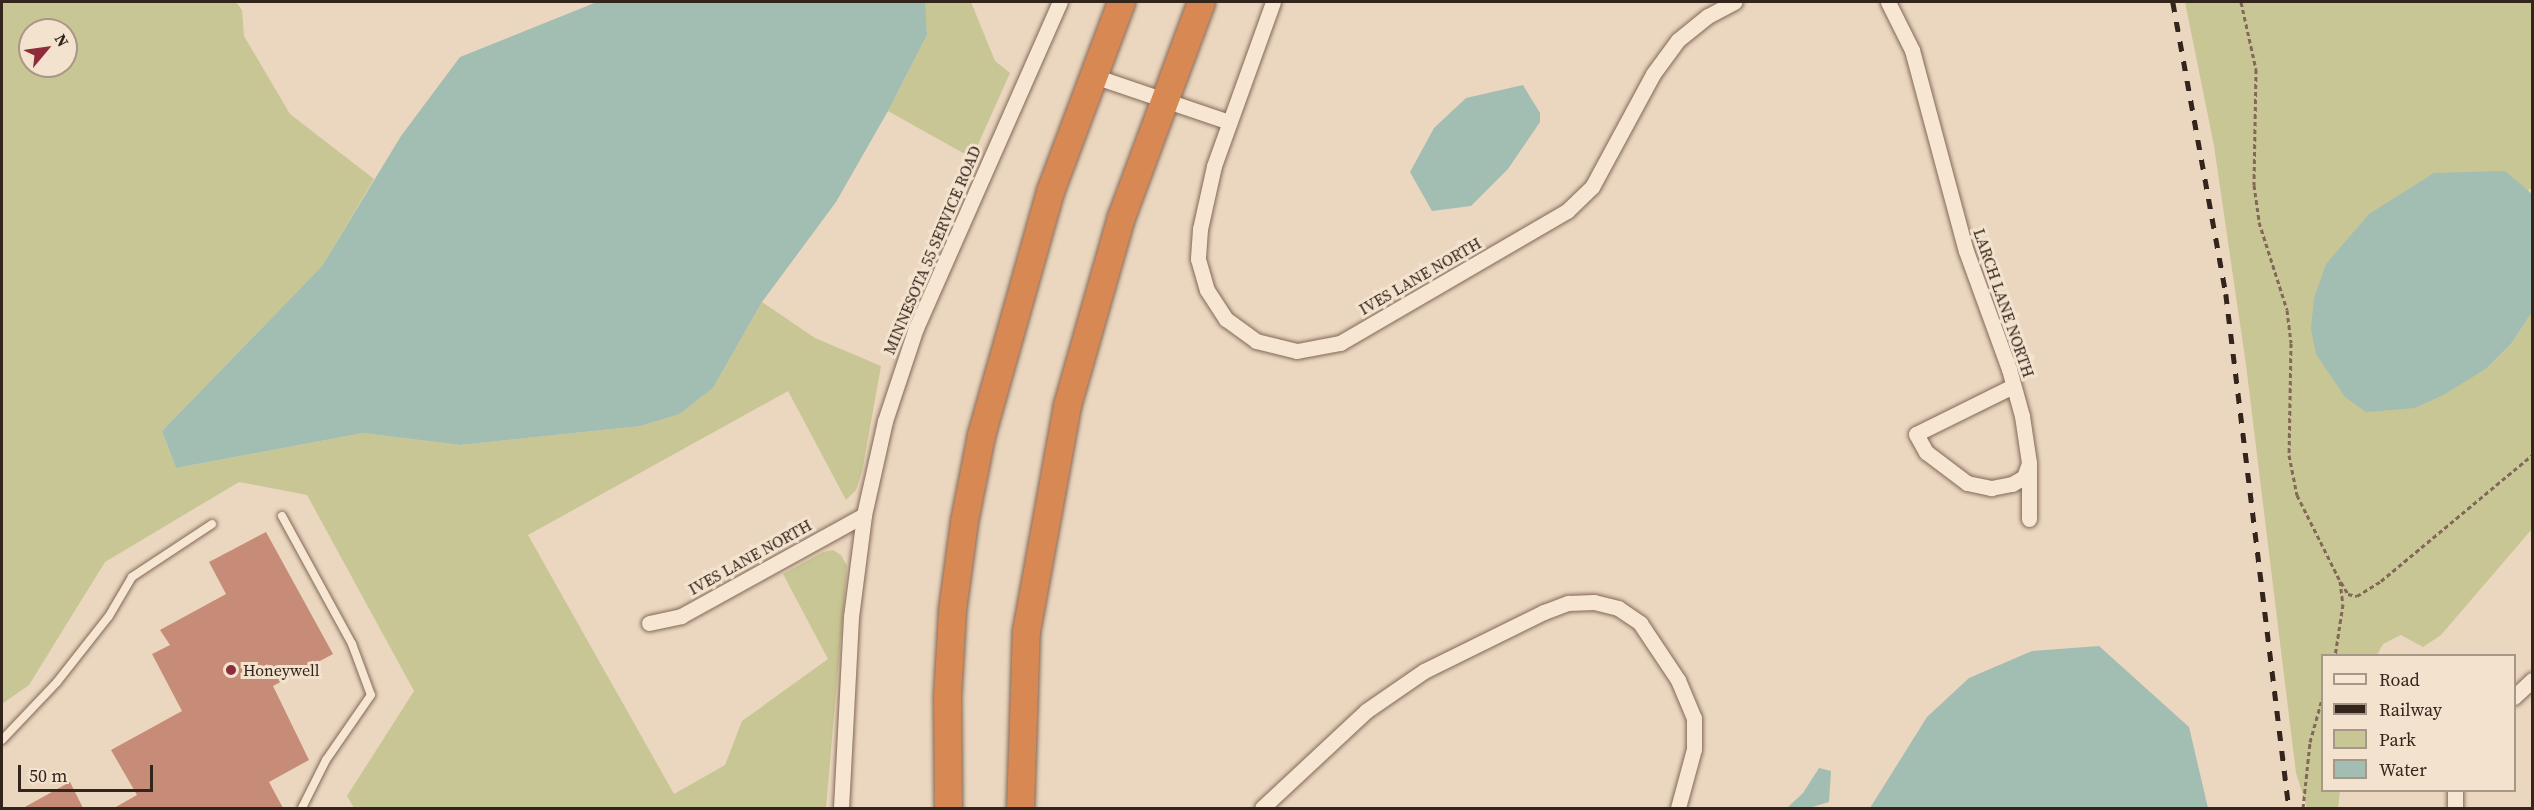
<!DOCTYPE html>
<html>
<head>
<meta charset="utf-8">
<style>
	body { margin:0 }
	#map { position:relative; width:2534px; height:810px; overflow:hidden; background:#ebd7bf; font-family:"Source Serif 4",serif }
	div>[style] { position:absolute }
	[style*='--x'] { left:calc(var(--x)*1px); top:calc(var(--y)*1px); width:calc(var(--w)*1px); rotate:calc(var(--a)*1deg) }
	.green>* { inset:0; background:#c8c694 }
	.water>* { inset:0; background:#a2bdb1 }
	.building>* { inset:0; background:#c78c77 }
	.path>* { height:3px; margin-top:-1.5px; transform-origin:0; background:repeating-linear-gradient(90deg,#836859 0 4.5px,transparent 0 7.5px) }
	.roads { filter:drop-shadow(0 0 2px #836859) drop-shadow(0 0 2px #836859) }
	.lane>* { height:8px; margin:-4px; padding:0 4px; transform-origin:4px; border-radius:4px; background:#f6e6d2 }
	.street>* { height:15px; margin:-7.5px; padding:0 7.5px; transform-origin:7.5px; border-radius:7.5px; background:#f6e6d2 }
	.highway>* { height:27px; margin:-13.5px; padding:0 13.5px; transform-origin:13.5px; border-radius:13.5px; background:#d78853 }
	.rail>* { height:4.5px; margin-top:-2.25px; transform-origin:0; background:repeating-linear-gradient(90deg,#33241c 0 10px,transparent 0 20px) }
	.dots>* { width:16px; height:16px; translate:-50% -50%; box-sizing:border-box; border:3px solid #f3e3ce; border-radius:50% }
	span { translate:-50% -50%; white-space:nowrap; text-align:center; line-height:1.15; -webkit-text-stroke:6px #f3e3ce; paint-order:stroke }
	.street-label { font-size:16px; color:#33241c }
	.poi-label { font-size:16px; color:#33241c }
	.left { translate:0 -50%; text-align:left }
	.frame { position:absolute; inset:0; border:3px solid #33241c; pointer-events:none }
	.legend { position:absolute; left:2321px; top:654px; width:195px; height:138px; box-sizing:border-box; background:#f3e3ce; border:2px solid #a69787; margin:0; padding:8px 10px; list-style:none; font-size:18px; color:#33241c }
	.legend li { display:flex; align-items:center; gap:12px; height:30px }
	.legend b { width:30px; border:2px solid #a69787 }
	.north { position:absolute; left:18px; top:18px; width:60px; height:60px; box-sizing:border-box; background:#f3e3ce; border:2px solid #a69787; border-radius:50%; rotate:61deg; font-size:16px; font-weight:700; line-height:24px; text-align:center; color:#33241c }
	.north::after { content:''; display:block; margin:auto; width:21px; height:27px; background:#8e2c3c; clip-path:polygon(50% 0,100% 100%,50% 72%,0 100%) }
	.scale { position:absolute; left:18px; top:765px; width:135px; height:27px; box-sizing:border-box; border:3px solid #33241c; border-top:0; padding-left:8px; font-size:18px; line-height:21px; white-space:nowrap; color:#33241c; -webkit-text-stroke:4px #f3e3ce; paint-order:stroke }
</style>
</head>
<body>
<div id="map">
	<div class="green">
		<i style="clip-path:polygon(evenodd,2px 2px,236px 2px,242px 10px,244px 36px,290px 114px,374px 179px,322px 266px,162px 431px,176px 468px,363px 433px,460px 445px,641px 426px,680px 414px,713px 388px,762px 302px,815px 338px,881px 366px,862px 472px,856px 490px,846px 500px,788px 391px,528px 535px,674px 794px,725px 765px,742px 721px,828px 659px,783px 574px,823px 552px,833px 550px,841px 555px,847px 566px,826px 808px,354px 808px,347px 796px,414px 691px,307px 495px,239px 482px,105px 562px,29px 685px,2px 704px,2px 2px,30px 30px,66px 30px,66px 66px,30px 66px,30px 30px)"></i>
		<i style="clip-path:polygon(924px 2px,971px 2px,995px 61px,1010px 73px,972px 158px,888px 111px,927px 35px)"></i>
		<i style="clip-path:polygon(2185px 2px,2532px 2px,2532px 194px,2530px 188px,2415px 408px,2487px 368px,2511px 344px,2532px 312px,2532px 529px,2441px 635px,2423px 647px,2401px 635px,2383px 644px,2377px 655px,2322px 656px,2322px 790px,2340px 791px,2338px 808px,2307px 808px,2296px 773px,2246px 365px,2214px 146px)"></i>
	</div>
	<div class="water">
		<i style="clip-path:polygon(597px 2px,925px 2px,927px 35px,888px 111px,836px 202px,762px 302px,713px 388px,680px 414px,641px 426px,460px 445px,363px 433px,176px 468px,162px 431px,322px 266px,401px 136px,460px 57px)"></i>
		<i style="clip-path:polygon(1523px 85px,1540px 113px,1540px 122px,1508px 169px,1471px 206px,1432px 211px,1410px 172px,1434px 128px,1466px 98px)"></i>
		<i style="clip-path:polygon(2505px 171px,2532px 194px,2532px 312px,2511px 344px,2487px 368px,2445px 394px,2415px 408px,2366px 412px,2345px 397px,2316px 354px,2311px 329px,2314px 298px,2326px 264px,2369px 214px,2434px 173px)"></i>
		<i style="clip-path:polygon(2099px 646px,2189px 727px,2208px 808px,1870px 808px,1927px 717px,1969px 678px,2032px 651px)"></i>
		<i style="clip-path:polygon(1819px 768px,1831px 771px,1829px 802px,1809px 808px,1787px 808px,1803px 793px)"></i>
	</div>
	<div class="building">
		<i style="clip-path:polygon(266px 532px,333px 654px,273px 686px,309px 760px,269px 782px,283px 808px,114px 808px,137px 795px,111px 750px,182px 711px,152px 654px,170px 645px,160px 630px,226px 594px,209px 562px)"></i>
		<i style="clip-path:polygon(70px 782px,83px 808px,23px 808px)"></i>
	</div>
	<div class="path">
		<i style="--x:2241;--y:2;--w:69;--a:77.4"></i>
		<i style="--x:2256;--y:69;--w:116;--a:91"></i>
		<i style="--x:2254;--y:185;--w:37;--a:82"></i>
		<i style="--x:2259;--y:222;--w:92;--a:72.3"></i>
		<i style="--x:2287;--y:310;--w:33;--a:83"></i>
		<i style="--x:2291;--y:343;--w:112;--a:91"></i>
		<i style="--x:2289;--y:455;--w:41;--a:78.7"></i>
		<i style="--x:2297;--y:495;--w:96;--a:63.4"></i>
		<i style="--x:2340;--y:581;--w:23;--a:83"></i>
		<i style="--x:2343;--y:604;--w:53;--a:98.7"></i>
		<i style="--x:2341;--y:582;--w:14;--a:60"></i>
		<i style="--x:2348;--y:594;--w:9;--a:13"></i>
		<i style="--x:2357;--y:596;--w:28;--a:-32"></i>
		<i style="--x:2381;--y:581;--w:197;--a:-39.8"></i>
		<i style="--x:2303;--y:808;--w:66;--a:-83.9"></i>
		<i style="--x:2310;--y:742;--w:45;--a:-74.4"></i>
	</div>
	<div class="roads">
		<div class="lane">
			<i style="--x:282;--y:516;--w:146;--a:61.3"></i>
			<i style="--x:352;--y:644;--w:54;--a:69.6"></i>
			<i style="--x:371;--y:695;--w:79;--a:124.7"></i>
			<i style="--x:326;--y:760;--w:54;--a:116.6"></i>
			<i style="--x:2;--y:740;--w:80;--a:-46.5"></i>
			<i style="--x:57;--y:682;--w:84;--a:-51.8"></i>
			<i style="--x:109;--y:616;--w:45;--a:-59.5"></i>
			<i style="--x:132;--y:577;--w:96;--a:-33.5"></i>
		</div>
		<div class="street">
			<i style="--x:1273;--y:2;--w:174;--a:109.8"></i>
			<i style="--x:1214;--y:166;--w:65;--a:102.5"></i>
			<i style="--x:1200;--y:229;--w:30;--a:94"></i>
			<i style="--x:1198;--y:259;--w:32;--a:74"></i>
			<i style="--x:1207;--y:290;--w:35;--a:57"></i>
			<i style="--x:1226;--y:319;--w:37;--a:36"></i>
			<i style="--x:1256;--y:341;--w:42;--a:13.7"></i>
			<i style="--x:1297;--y:351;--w:44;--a:-10.5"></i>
			<i style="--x:1340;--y:343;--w:263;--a:-30.2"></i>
			<i style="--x:1567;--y:211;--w:35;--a:-44"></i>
			<i style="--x:1592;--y:187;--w:128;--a:-61.6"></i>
			<i style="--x:1653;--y:74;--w:42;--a:-53.7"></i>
			<i style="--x:1678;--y:40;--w:38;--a:-39"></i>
			<i style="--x:1708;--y:16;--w:30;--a:-28"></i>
			<i style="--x:1888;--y:2;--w:54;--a:63.4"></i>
			<i style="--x:1912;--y:50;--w:208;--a:75"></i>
			<i style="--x:1966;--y:251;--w:126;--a:70"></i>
			<i style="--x:2009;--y:369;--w:49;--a:74.5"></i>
			<i style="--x:2022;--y:416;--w:48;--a:81.5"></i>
			<i style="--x:2029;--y:463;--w:56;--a:90"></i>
			<i style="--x:1094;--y:76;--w:143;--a:18.8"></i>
			<i style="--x:2013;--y:386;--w:108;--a:153.7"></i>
			<i style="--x:1916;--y:434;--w:21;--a:61"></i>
			<i style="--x:1926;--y:452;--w:51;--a:37.1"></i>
			<i style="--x:1967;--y:483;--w:25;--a:12"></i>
			<i style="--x:1991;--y:488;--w:21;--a:-11"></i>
			<i style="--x:2012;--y:484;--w:14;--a:-30"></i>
			<i style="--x:2024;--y:477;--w:12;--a:-70"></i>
			<i style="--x:649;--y:623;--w:33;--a:-12"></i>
			<i style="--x:681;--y:616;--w:209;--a:-28.9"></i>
			<i style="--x:2514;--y:697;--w:25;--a:-43"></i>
			<i style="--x:2455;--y:790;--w:18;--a:90"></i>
			<i style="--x:841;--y:808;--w:191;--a:-87"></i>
			<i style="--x:851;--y:617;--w:103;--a:-82.7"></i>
			<i style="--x:864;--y:515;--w:96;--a:-77.4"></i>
			<i style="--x:885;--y:421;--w:98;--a:-71.6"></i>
			<i style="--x:916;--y:328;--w:356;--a:-66.2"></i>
			<i style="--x:1262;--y:808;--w:142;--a:-43"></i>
			<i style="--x:1366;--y:711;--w:70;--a:-34.6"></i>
			<i style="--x:1424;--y:671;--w:134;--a:-26.2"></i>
			<i style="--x:1544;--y:612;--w:26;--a:-21"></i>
			<i style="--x:1568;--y:603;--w:26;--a:-2"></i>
			<i style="--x:1594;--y:602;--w:25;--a:14"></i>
			<i style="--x:1618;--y:608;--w:27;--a:34"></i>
			<i style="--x:1640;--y:623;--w:69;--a:56.3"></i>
			<i style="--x:1678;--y:680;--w:41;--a:67.2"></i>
			<i style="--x:1694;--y:718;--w:31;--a:90"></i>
			<i style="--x:1694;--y:749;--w:61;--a:105.2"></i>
		</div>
		<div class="highway">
			<i style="--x:948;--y:808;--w:111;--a:-90.5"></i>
			<i style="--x:947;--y:697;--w:87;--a:-86.7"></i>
			<i style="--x:952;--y:610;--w:90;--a:-82.3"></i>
			<i style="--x:964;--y:521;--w:88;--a:-78.8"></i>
			<i style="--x:981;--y:435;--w:254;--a:-74.2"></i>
			<i style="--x:1050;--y:191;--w:202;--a:-69.4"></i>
			<i style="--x:1020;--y:808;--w:177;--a:-88.1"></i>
			<i style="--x:1026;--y:631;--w:230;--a:-79.7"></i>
			<i style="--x:1067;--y:405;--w:196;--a:-74"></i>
			<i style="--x:1121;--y:217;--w:229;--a:-69.6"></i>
		</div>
	</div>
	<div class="rail">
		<i style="--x:2173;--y:2;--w:297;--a:79.7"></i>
		<i style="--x:2226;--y:294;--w:518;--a:83.01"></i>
	</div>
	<div class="dots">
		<i style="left:231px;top:670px;background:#8e2c3c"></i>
	</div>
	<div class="street-label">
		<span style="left:932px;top:250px;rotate:-67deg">MINNESOTA 55 SERVICE ROAD</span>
		<span style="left:1420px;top:276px;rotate:-30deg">IVES LANE NORTH</span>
		<span style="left:2004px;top:303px;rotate:71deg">LARCH LANE NORTH</span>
		<span style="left:750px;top:557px;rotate:-29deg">IVES LANE NORTH</span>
	</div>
	<div class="poi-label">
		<span class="left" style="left:243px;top:670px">Honeywell</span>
	</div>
	<div class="frame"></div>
	<ul class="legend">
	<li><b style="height:8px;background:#f6e6d2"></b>Road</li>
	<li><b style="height:8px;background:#33241c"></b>Railway</li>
	<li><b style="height:16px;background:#c8c694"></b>Park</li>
	<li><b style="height:16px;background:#a2bdb1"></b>Water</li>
	</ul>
	<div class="north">N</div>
	<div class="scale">50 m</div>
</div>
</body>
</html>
